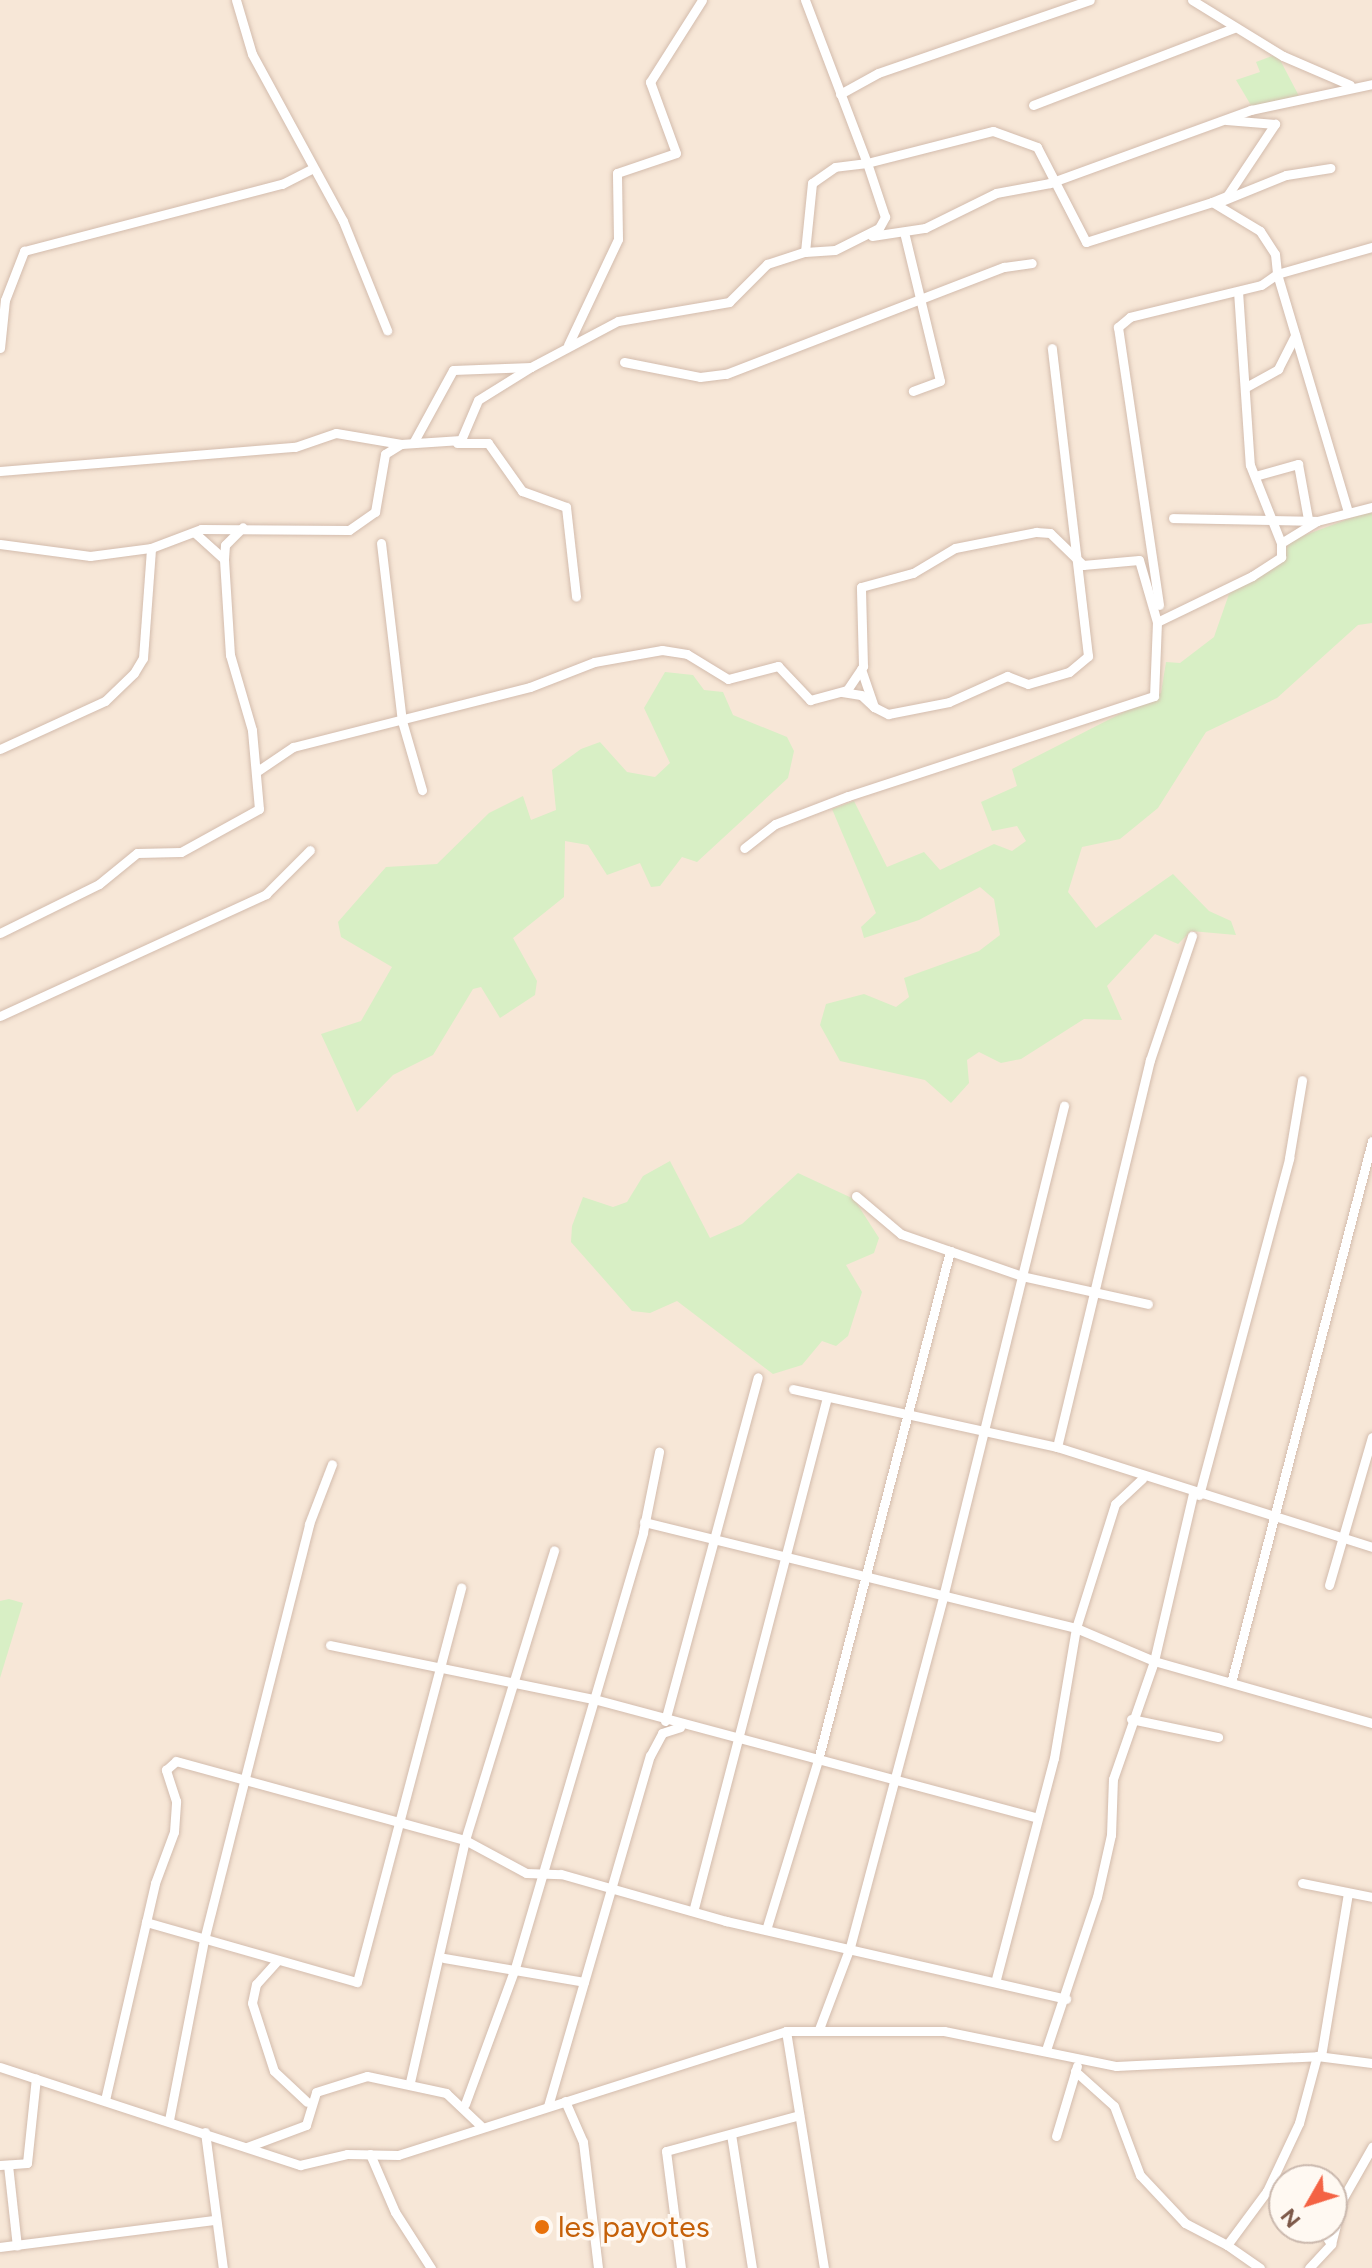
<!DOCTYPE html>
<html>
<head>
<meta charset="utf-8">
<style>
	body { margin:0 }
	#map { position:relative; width:1372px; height:2268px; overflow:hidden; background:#fef5ea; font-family:Figtree,sans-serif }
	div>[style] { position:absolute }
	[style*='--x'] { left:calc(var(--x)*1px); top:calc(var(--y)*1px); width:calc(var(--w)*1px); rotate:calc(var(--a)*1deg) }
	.residential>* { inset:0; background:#f7e7d7 }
	.green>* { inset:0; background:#d8efc5 }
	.roads { filter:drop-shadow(0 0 2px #d3bcad) drop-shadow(0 0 2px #d3bcad) }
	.minor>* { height:9px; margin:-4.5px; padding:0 4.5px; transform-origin:4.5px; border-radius:4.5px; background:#fff }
	.dots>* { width:22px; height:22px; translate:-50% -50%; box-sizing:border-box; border:4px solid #fff9f2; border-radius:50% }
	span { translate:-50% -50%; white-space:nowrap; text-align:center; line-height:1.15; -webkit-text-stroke:7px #fff9f2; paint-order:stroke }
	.food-label { font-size:30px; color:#c56008 }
	.left { translate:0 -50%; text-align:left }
	.north { position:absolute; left:1268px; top:2164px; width:80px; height:80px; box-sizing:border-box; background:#fff9f2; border:2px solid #cbb9ae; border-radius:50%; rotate:231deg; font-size:22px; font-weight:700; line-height:32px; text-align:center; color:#7d5949 }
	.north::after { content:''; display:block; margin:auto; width:28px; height:36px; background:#f46344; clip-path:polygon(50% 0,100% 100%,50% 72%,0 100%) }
</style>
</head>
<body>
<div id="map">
	<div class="residential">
		<i style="clip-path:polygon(evenodd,0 0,1372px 0,1372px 2268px,0 2268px,0 0,1284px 2180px,1332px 2180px,1332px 2228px,1284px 2228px,1284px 2180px)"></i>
	</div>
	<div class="green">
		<i style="clip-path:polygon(1277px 54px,1300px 98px,1252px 107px,1236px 80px,1260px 72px,1256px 62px)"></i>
		<i style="clip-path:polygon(1372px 510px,1372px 623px,1358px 625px,1277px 698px,1206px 732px,1158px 808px,1120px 839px,1082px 847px,1068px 892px,1096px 928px,1173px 874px,1209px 911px,1231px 921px,1236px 935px,1191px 931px,1178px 944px,1155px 934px,1107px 986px,1122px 1020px,1084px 1019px,1021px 1059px,1001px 1063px,979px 1052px,967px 1060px,969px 1083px,951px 1103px,925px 1080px,840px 1061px,820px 1025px,826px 1004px,864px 994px,896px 1007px,909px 997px,904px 978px,979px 951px,1000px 935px,994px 899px,980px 887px,919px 920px,864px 938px,861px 927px,876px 913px,832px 809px,854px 801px,887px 867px,924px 852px,940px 870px,994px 844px,1012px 851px,1026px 841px,1017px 826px,992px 831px,981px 802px,1017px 786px,1012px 769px,1161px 693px,1166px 662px,1180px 663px,1214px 637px,1229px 594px,1275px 563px,1292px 540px)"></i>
		<i style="clip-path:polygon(665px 672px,693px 675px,704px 690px,723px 692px,733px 715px,787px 737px,794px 751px,788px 778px,697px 862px,682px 857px,660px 886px,651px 887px,640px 863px,607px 875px,588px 845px,565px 841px,564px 897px,513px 938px,537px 981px,535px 995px,500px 1018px,481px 987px,473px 989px,433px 1055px,393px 1075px,357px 1112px,321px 1034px,361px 1021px,392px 967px,341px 937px,338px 922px,386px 867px,437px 864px,489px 813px,523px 796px,531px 820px,556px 810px,552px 770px,581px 749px,600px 742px,627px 772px,655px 777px,670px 763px,644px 708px)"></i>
		<i style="clip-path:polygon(670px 1161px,710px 1238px,742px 1224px,798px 1173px,854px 1199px,879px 1238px,874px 1253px,846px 1265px,862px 1292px,848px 1336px,836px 1346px,822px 1341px,802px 1365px,773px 1374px,677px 1301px,650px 1313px,632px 1311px,571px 1242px,572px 1226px,583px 1197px,613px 1207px,627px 1202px,643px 1176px)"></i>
		<i style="clip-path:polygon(9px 1599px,23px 1603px,0 1678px,0 1601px)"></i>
	</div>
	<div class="roads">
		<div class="minor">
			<i style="--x:236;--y:0;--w:56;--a:73.5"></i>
			<i style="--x:252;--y:54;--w:190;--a:61.4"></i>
			<i style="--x:343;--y:221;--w:118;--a:68"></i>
			<i style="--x:805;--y:0;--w:174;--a:69.2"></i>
			<i style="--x:867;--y:163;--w:32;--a:173"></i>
			<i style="--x:835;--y:167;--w:28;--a:145"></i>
			<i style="--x:812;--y:183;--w:69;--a:95.8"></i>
			<i style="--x:805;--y:252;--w:30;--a:-4"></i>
			<i style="--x:835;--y:250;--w:49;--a:-26.6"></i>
			<i style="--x:879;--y:228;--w:13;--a:-61"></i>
			<i style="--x:885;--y:217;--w:57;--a:-108.4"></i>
			<i style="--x:867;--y:163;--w:130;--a:-14.3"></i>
			<i style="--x:993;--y:131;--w:47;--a:20"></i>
			<i style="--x:1037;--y:147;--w:107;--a:62.7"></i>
			<i style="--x:1086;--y:242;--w:132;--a:-17.6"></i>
			<i style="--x:1212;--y:202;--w:56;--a:31.1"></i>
			<i style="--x:1260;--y:231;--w:27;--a:57"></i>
			<i style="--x:1275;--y:254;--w:20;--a:84"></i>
			<i style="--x:1277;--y:274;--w:19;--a:145"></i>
			<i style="--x:1261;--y:285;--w:135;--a:166.3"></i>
			<i style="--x:1130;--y:317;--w:16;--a:140"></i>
			<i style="--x:1118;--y:327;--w:281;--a:81.6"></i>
			<i style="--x:1192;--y:0;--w:107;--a:31.6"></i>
			<i style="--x:1283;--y:56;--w:73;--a:23.4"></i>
			<i style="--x:840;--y:94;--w:43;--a:-28.9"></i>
			<i style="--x:878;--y:73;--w:224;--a:-19"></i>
			<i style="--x:1033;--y:105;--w:215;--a:-21"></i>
			<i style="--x:1224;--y:200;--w:67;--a:-22"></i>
			<i style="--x:1286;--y:175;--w:45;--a:-9"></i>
			<i style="--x:1212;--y:202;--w:16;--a:-22"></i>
			<i style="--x:1227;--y:196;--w:87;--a:-56.3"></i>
			<i style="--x:1275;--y:124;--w:49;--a:-175.3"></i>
			<i style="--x:904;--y:232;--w:153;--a:76.4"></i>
			<i style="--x:940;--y:381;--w:29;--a:160"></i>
			<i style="--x:872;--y:236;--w:54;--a:-8.6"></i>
			<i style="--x:925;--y:228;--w:79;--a:-26.2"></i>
			<i style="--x:996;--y:193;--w:55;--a:-10.5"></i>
			<i style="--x:1050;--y:183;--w:214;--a:-20"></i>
			<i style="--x:1251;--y:110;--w:124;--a:-12.1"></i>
			<i style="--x:1238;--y:291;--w:174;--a:86.1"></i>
			<i style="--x:1250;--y:465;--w:84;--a:68.3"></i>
			<i style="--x:568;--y:345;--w:117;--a:-64.7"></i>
			<i style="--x:618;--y:239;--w:66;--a:-90.9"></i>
			<i style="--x:617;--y:173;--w:62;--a:-18.7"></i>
			<i style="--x:676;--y:153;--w:76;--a:-110.1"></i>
			<i style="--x:650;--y:82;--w:97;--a:-57.6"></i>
			<i style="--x:0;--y:348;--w:48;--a:-84.1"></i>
			<i style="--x:5;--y:300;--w:53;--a:-68.8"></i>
			<i style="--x:24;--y:251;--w:267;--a:-14.6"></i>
			<i style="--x:282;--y:184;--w:33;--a:-27"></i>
			<i style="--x:624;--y:362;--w:77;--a:11.2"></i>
			<i style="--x:700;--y:377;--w:26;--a:-7"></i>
			<i style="--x:726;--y:374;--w:298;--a:-21.1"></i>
			<i style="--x:1004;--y:267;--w:28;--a:-8"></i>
			<i style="--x:531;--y:367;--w:98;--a:-27.9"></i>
			<i style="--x:618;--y:321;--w:113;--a:-9.7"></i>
			<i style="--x:729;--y:302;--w:54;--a:-45"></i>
			<i style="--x:767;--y:264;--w:40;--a:-18"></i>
			<i style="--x:1246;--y:387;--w:37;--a:-29"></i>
			<i style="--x:1278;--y:369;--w:38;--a:-63"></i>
			<i style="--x:457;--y:443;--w:31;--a:0"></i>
			<i style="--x:488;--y:443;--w:59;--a:54.7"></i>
			<i style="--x:522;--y:491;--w:47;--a:20"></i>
			<i style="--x:566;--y:507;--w:90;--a:83.6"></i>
			<i style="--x:0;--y:471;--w:296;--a:-4.7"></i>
			<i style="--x:295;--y:447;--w:43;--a:-18.9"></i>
			<i style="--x:336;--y:433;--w:66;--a:9.6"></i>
			<i style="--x:1255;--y:476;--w:45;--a:-15.6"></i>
			<i style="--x:1298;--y:464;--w:56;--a:79.7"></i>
			<i style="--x:1348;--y:512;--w:248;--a:-106.6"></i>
			<i style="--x:1277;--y:274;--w:99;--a:-15.9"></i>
			<i style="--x:1173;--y:518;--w:144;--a:1.2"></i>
			<i style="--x:195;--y:533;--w:39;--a:42"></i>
			<i style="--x:381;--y:543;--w:179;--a:83.3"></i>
			<i style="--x:402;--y:721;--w:72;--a:73.8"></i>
			<i style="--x:0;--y:544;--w:91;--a:7.6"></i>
			<i style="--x:90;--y:556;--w:62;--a:-7.5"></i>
			<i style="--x:151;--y:548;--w:53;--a:-20.8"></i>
			<i style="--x:201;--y:529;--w:148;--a:0.4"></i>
			<i style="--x:349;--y:530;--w:32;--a:-35"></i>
			<i style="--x:375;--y:512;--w:59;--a:-80.2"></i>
			<i style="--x:385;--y:454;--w:19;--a:-32"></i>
			<i style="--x:401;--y:444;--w:60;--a:-3.8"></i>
			<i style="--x:461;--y:440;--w:43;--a:-67"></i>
			<i style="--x:478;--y:400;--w:62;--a:-31.9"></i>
			<i style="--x:531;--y:367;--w:78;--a:177.8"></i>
			<i style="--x:453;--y:370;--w:83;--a:118.7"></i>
			<i style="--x:1157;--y:622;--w:106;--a:-25.8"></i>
			<i style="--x:1252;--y:576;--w:35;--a:-33"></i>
			<i style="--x:1281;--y:557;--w:14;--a:-90"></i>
			<i style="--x:1281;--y:543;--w:42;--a:-31.4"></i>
			<i style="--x:1317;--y:521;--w:57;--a:-14.3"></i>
			<i style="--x:842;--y:692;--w:19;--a:9"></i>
			<i style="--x:861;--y:695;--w:18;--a:43"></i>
			<i style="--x:874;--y:707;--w:40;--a:-108.9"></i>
			<i style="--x:874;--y:707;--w:16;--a:27"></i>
			<i style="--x:888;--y:714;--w:62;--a:-11.1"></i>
			<i style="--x:949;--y:702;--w:64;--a:-24.1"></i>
			<i style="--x:1007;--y:676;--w:22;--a:21"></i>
			<i style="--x:1028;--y:684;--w:43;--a:-16.3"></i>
			<i style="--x:1069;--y:672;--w:25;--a:-40"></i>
			<i style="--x:1088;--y:656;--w:310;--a:-96.7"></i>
			<i style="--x:0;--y:749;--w:115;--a:-24.6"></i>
			<i style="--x:105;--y:701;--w:40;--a:-44"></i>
			<i style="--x:134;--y:673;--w:17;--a:-59"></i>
			<i style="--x:143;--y:658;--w:110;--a:-85.8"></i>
			<i style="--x:256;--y:772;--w:45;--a:-34"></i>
			<i style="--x:293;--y:747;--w:244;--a:-14.2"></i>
			<i style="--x:530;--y:687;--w:69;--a:-21.3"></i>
			<i style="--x:594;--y:662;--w:69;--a:-10"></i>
			<i style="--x:662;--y:650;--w:25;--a:9"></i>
			<i style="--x:687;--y:654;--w:48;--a:31.4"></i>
			<i style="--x:728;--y:679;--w:52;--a:-14.6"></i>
			<i style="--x:778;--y:666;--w:47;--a:46.7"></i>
			<i style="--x:810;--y:700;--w:38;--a:-15"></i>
			<i style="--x:847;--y:690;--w:29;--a:-56"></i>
			<i style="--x:863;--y:666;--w:79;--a:-91.5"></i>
			<i style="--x:861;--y:587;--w:54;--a:-15.1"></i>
			<i style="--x:913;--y:573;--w:49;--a:-30.8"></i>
			<i style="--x:955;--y:548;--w:83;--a:-11.2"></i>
			<i style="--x:1036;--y:532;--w:14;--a:4"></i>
			<i style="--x:1050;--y:533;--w:46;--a:44.1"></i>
			<i style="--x:1083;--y:565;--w:56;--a:-5.1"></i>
			<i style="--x:1139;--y:560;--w:65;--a:73.8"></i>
			<i style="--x:1157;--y:622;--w:74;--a:92.3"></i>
			<i style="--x:1154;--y:696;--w:322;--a:161.9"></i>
			<i style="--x:848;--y:796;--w:78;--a:159"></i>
			<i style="--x:775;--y:824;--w:39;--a:142"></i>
			<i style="--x:0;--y:933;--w:110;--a:-26.3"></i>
			<i style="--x:99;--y:884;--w:49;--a:-39.2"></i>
			<i style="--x:137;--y:853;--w:44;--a:-1.3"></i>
			<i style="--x:181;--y:852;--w:89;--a:-28.9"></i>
			<i style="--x:259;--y:809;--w:79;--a:-95.1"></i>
			<i style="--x:252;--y:730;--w:78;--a:-106.3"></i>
			<i style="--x:230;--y:655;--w:96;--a:-93.6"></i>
			<i style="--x:224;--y:559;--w:14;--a:-86"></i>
			<i style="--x:225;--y:545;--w:25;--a:-45"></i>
			<i style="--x:0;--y:1016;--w:293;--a:-24.6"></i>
			<i style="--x:266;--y:894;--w:62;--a:-45"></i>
			<i style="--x:856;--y:1196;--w:59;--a:40.2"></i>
			<i style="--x:901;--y:1234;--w:128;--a:19.1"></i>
			<i style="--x:1022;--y:1276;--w:129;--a:12.5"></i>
			<i style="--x:793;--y:1389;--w:270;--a:12.4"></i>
			<i style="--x:1057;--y:1447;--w:330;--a:17.6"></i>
			<i style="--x:1057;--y:1447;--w:398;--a:-76.5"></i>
			<i style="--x:1150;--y:1060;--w:131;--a:-71.3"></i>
			<i style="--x:1199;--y:1495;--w:349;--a:-75"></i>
			<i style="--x:1289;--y:1158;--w:79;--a:-80.5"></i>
			<i style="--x:644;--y:1522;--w:445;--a:13.8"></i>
			<i style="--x:1076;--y:1628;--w:85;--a:22.9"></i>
			<i style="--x:1154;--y:1661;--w:227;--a:15.9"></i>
			<i style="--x:1329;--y:1585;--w:154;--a:-73.8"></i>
			<i style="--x:330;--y:1645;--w:269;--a:11.6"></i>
			<i style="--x:594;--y:1699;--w:456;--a:15"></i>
			<i style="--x:1232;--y:1679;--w:556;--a:-75.41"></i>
			<i style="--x:1131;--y:1719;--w:89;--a:11.7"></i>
			<i style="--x:665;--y:1721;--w:356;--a:-74.9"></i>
			<i style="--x:1302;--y:1883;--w:71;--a:11.3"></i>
			<i style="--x:694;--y:1908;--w:528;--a:-75.41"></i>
			<i style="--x:146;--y:1922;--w:219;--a:15.9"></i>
			<i style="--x:357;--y:1982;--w:408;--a:-75.2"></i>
			<i style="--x:766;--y:1930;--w:178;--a:-73"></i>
			<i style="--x:818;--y:1760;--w:526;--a:-75.46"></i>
			<i style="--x:444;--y:1958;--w:142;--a:9.7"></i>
			<i style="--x:277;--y:1961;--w:31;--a:132"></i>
			<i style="--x:256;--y:1984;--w:19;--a:102"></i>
			<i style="--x:252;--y:2003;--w:71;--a:72.1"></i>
			<i style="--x:274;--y:2071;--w:45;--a:43.2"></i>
			<i style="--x:996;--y:1979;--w:228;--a:-75.3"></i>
			<i style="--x:1054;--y:1758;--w:132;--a:-80.4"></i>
			<i style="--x:1076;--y:1628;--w:130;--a:-72.5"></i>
			<i style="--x:1115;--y:1504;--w:37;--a:-43"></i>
			<i style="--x:819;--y:2029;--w:88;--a:-69.3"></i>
			<i style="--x:850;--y:1947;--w:366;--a:-75.1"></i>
			<i style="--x:944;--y:1593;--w:502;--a:-76.16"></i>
			<i style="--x:786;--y:2031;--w:240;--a:80.9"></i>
			<i style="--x:1046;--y:2050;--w:161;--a:-71.6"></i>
			<i style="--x:1097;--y:1897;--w:64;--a:-77.3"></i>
			<i style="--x:1111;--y:1835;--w:56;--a:-88"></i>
			<i style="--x:1113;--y:1779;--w:125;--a:-70.8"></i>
			<i style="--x:1154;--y:1661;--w:172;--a:-76.9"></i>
			<i style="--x:1321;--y:2056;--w:165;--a:-80.6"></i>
			<i style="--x:0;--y:2067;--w:316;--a:18.1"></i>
			<i style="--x:300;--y:2165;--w:48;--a:-13.2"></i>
			<i style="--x:347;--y:2154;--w:51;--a:1.1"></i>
			<i style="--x:398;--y:2155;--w:407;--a:-17.7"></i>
			<i style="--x:786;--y:2031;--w:158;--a:0"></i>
			<i style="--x:944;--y:2031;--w:176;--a:11.5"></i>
			<i style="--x:1116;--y:2066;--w:201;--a:-2.8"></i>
			<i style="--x:1317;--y:2056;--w:55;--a:7.3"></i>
			<i style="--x:1075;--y:2071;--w:52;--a:41.9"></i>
			<i style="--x:1114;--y:2106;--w:74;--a:69.4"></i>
			<i style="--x:1140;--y:2175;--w:66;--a:46.8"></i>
			<i style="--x:1185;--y:2223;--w:47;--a:27.6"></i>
			<i style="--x:410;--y:2082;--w:248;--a:-77.2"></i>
			<i style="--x:465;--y:1840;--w:303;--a:-72.9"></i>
			<i style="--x:105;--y:2100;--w:223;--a:-77"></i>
			<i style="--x:155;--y:1883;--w:54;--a:-69.6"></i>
			<i style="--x:174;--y:1832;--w:31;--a:-86"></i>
			<i style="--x:176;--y:1801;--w:33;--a:-108"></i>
			<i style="--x:166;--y:1770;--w:13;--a:-42"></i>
			<i style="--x:176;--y:1761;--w:300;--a:15.3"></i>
			<i style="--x:465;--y:1840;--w:69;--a:28.4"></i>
			<i style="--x:526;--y:1873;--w:35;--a:2"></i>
			<i style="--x:561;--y:1874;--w:172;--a:15.9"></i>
			<i style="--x:726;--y:1921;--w:349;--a:12.9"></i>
			<i style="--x:565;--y:2101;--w:45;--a:66.3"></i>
			<i style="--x:583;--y:2142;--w:127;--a:83.2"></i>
			<i style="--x:465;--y:2104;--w:145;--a:-69.8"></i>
			<i style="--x:515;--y:1968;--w:454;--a:-73.6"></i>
			<i style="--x:643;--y:1532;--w:82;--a:-78.7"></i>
			<i style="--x:548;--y:2106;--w:365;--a:-73.8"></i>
			<i style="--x:650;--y:1756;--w:26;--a:-62"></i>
			<i style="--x:662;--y:1733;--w:19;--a:-18"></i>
			<i style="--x:169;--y:2120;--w:183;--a:-79"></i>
			<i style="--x:204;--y:1940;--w:429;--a:-75.8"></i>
			<i style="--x:309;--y:1524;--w:64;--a:-69"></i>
			<i style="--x:205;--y:2132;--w:137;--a:82.5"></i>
			<i style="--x:731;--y:2134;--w:136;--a:81.1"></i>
			<i style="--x:1056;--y:2136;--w:73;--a:-73.3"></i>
			<i style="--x:247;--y:2147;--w:63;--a:-20.4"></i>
			<i style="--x:306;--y:2125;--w:34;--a:-73"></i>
			<i style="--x:316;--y:2092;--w:53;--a:-17.4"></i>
			<i style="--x:367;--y:2076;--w:81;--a:12.1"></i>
			<i style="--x:446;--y:2093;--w:48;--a:43.3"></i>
			<i style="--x:370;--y:2154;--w:63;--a:66.7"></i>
			<i style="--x:395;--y:2212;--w:67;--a:57.3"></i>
			<i style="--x:0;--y:2165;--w:27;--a:-4"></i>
			<i style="--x:27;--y:2163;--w:85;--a:-84"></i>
			<i style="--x:8;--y:2165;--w:81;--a:83.7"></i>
			<i style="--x:1267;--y:2191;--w:18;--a:19"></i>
			<i style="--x:1321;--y:2228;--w:19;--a:58"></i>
			<i style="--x:0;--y:2247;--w:217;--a:-7.2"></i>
			<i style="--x:681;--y:2268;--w:118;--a:-97.3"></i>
			<i style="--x:666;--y:2151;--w:138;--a:-15.1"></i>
			<i style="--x:1260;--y:2268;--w:40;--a:-145.1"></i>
			<i style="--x:1227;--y:2245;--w:67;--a:-53.5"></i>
			<i style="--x:1267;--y:2191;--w:75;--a:-64.8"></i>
			<i style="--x:1299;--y:2123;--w:69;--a:-75"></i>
			<i style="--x:1309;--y:2268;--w:33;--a:-47"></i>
			<i style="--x:1331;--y:2244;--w:48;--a:-75.4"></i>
			<i style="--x:1343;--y:2198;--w:59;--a:-60.4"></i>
		</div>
	</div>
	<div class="dots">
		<i style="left:542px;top:2227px;background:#e8710a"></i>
	</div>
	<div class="food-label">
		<span class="left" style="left:558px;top:2227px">les payotes</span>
	</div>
	<div class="north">N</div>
</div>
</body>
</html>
